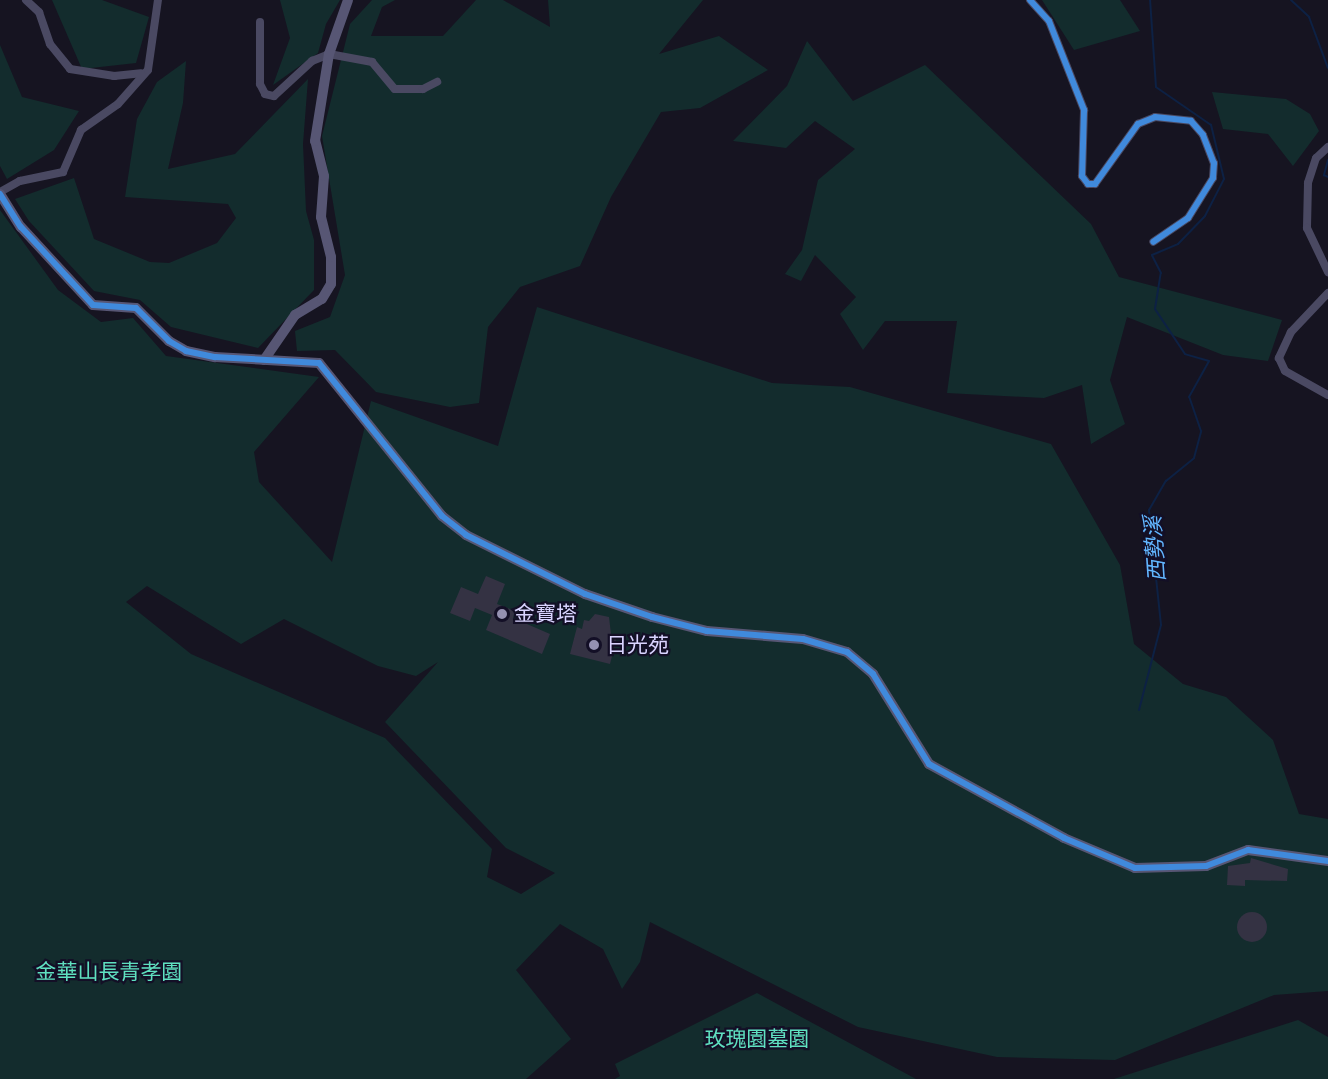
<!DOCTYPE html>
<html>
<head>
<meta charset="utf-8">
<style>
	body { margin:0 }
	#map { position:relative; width:1328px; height:1079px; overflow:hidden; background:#161421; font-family:Raleway,"Noto Sans TC",sans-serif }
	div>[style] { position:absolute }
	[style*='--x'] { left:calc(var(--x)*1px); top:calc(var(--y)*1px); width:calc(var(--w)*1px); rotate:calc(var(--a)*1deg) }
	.green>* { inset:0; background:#132c2d }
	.stream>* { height:2px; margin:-1px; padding:0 1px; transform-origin:1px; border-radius:1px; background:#0d2144 }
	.building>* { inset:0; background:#343243 }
	.round { border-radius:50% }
	.street>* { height:8px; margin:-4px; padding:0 4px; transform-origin:4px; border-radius:4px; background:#4a4962 }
	.secondary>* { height:10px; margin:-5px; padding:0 5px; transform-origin:5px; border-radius:5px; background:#575674 }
	.cycleway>* { height:6px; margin:-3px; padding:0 3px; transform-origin:3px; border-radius:3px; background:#408adc }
	.dots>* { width:16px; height:16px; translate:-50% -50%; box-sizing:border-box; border:3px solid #130f26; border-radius:50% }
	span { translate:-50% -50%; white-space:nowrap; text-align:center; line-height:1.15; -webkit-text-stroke:4.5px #130f26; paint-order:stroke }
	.poi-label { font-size:21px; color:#d9d4ff }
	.left { translate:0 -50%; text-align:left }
	.park-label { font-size:21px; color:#5fe0c0 }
	.water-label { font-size:22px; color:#62b6ff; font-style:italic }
</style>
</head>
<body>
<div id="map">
	<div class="green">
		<i style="clip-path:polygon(52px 0,102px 0,149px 17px,136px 63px,82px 69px)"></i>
		<i style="clip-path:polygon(280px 0,340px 0,326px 24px,318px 53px,273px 85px,290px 38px)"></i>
		<i style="clip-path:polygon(372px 0,395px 0,382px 7px,371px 36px,443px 36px,476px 0,503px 0,550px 27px,548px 0,703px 0,659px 54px,719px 36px,768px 70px,700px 108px,661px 112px,611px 197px,580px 266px,520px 287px,488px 327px,479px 403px,450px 407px,376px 392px,335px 350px,297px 351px,295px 331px,330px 317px,345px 275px,322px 136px,350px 24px)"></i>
		<i style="clip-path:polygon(1042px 0,1120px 0,1140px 31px,1074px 50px)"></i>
		<i style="clip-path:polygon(807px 41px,853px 101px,925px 65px,1091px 224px,1119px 277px,1282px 320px,1268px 361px,1223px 355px,1127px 317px,1110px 380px,1125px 424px,1091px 444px,1082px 385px,1044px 398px,947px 393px,957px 321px,885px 321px,863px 350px,840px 314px,856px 297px,815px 255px,801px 281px,785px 274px,802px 250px,818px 180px,855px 149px,815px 121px,786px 148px,733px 141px,787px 86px)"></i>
		<i style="clip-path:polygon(0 45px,22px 97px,79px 111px,54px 150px,7px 179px,0 166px)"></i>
		<i style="clip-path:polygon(186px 61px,183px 103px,168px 169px,235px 154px,308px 79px,303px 144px,306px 211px,314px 240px,314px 290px,258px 348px,171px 327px,140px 300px,94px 291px,29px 221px,15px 199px,74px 178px,94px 239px,150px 262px,169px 263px,217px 243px,236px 218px,228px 204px,125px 197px,137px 119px,157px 82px)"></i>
		<i style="clip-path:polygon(1212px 92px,1286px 99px,1310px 114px,1319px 131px,1293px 166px,1268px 134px,1223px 129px)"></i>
		<i style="clip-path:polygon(evenodd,0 210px,58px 290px,101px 322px,133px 318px,166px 356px,319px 377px,254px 452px,259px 482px,332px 562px,371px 401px,498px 446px,537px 307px,772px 383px,850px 387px,1051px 444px,1120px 565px,1134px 644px,1183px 684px,1226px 697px,1273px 740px,1299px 814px,1328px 819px,1328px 991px,1274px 995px,1115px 1060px,997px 1057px,858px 1027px,650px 922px,640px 962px,622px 989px,603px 949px,560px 924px,516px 970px,571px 1039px,526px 1079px,0 1079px,0 210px,147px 586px,241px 644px,284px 619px,378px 666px,416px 676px,438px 662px,385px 722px,506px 848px,555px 873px,521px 894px,487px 877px,492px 849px,385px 738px,191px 654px,126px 602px,147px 586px)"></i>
		<i style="clip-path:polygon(757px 993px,916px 1079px,615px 1079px,620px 1076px,615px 1064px)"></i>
		<i style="clip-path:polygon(1298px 1020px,1328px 1037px,1328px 1079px,1114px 1079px)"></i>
	</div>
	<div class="stream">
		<i style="--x:1291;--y:0;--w:25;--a:43"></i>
		<i style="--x:1309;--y:17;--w:54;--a:69.6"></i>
		<i style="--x:1328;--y:160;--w:16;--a:105"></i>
		<i style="--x:1324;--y:175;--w:4;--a:27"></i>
		<i style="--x:1139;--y:710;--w:88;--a:-75.5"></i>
		<i style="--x:1161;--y:625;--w:116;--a:-96"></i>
		<i style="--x:1149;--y:510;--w:34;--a:-60"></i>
		<i style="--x:1166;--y:481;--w:36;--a:-39"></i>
		<i style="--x:1194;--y:458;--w:28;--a:-75"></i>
		<i style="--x:1201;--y:431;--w:36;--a:-109"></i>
		<i style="--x:1189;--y:397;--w:41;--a:-60.9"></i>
		<i style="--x:1209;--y:361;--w:25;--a:-164"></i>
		<i style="--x:1185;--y:354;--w:54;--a:-123.7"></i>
		<i style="--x:1155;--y:309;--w:36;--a:-81"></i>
		<i style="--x:1161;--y:273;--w:20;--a:-117"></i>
		<i style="--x:1152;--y:255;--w:28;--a:-23"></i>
		<i style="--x:1178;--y:244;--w:39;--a:-46"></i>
		<i style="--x:1205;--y:216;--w:42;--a:-62.8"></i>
		<i style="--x:1224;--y:179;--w:56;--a:-103.5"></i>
		<i style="--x:1211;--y:125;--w:67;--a:-145.4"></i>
		<i style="--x:1156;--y:87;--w:87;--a:-93.9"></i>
	</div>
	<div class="building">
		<i style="clip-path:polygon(486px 576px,505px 584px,497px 604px,515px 611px,513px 618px,550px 634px,542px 654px,486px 630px,492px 615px,475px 608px,470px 621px,450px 613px,461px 587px,478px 594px)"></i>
		<i style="clip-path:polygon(595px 614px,609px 617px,611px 634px,617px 636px,610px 664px,570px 654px,577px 627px,582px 629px,584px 620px,589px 621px)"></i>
		<i style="clip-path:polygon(1251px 858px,1288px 869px,1287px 881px,1245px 880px,1245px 886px,1227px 885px,1228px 866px,1250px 863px)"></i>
		<i class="round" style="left:1237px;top:912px;width:30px;height:30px"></i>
	</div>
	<div class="street">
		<i style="--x:26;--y:0;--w:18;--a:43"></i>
		<i style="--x:39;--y:12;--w:34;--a:71"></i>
		<i style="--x:50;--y:44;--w:32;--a:51"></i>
		<i style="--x:70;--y:69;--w:45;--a:9"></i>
		<i style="--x:114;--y:76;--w:27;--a:-6"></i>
		<i style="--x:1030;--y:0;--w:28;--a:48"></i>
		<i style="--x:1049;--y:21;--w:96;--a:68.5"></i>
		<i style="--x:1084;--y:110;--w:66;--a:91.7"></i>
		<i style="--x:1082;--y:176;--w:10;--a:53"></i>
		<i style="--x:1088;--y:184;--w:7;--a:0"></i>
		<i style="--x:1095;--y:184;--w:74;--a:-54.4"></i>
		<i style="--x:1138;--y:124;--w:18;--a:-22"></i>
		<i style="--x:1155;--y:117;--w:36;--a:6"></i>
		<i style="--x:1191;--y:121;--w:18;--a:49"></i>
		<i style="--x:1203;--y:135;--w:30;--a:69"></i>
		<i style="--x:1214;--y:163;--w:15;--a:94"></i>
		<i style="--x:1213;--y:178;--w:47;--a:122"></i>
		<i style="--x:1188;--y:218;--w:42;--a:145.6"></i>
		<i style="--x:260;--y:22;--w:62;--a:90"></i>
		<i style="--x:260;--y:84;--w:11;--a:63"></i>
		<i style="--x:265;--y:94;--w:9;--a:13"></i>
		<i style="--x:274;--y:96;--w:52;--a:-42.6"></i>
		<i style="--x:312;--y:61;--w:18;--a:-22"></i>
		<i style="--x:329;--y:54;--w:44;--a:10.5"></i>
		<i style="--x:372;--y:62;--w:35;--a:50"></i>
		<i style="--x:395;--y:89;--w:28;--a:0"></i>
		<i style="--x:423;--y:89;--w:16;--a:-27"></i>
		<i style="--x:1328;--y:147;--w:16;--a:137"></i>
		<i style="--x:1316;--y:158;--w:26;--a:108"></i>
		<i style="--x:1308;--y:183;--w:45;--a:91.3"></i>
		<i style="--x:1307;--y:228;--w:49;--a:64.5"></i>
		<i style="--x:0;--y:192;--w:23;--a:-29"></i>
		<i style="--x:20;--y:181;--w:44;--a:-11.8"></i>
		<i style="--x:63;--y:172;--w:46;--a:-66.8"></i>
		<i style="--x:81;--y:130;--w:45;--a:-35.1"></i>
		<i style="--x:118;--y:104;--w:45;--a:-48.6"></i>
		<i style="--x:148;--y:70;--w:71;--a:-81.9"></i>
		<i style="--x:1328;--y:293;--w:54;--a:133.5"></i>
		<i style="--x:1291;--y:332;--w:29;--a:115"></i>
		<i style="--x:1279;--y:358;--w:14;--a:65"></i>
		<i style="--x:1285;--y:371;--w:49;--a:29.2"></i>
	</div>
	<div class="secondary">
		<i style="--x:0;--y:194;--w:39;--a:58"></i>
		<i style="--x:21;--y:227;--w:106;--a:47.3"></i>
		<i style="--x:93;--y:305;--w:43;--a:4"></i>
		<i style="--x:136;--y:308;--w:47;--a:45"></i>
		<i style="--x:169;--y:341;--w:20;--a:30"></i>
		<i style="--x:186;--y:351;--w:30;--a:12"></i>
		<i style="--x:215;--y:357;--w:104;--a:3.3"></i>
		<i style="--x:319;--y:363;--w:196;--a:51.2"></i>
		<i style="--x:442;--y:516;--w:31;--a:38"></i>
		<i style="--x:466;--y:535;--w:133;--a:26.4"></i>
		<i style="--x:585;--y:594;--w:71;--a:18.9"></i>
		<i style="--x:652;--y:617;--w:57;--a:14.3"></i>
		<i style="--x:707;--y:631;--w:96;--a:4.8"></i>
		<i style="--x:803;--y:639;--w:46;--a:16.5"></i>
		<i style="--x:847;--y:652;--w:34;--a:40"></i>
		<i style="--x:873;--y:674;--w:106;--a:58.1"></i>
		<i style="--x:929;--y:764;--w:154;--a:28.7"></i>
		<i style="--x:1064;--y:838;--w:77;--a:22.9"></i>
		<i style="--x:1135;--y:868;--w:71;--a:-1.6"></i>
		<i style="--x:1206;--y:866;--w:45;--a:-20.9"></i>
		<i style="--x:1248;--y:850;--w:81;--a:7.8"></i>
		<i style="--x:264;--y:360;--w:55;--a:-55.4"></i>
		<i style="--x:295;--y:315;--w:31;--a:-31"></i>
		<i style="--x:322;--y:299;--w:17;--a:-59"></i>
		<i style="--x:331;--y:284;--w:27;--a:-90"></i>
		<i style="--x:331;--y:257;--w:41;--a:-104"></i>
		<i style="--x:321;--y:217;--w:41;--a:-85.8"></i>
		<i style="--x:324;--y:176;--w:36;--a:-104"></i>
		<i style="--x:315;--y:141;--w:88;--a:-80.9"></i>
		<i style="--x:329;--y:54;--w:57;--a:-70.6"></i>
	</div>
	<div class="cycleway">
		<i style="--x:1030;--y:0;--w:28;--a:48"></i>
		<i style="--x:1049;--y:21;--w:96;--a:68.5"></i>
		<i style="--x:1084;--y:110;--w:66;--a:91.7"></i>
		<i style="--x:1082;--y:176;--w:10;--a:53"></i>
		<i style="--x:1088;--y:184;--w:7;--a:0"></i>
		<i style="--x:1095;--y:184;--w:74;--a:-54.4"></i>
		<i style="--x:1138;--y:124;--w:18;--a:-22"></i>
		<i style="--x:1155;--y:117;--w:36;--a:6"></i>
		<i style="--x:1191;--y:121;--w:18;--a:49"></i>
		<i style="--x:1203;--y:135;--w:30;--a:69"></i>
		<i style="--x:1214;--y:163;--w:15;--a:94"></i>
		<i style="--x:1213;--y:178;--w:47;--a:122"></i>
		<i style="--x:1188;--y:218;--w:42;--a:145.6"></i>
		<i style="--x:0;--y:194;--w:39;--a:58"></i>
		<i style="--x:21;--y:227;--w:106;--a:47.3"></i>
		<i style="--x:93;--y:305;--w:43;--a:4"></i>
		<i style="--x:136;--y:308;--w:47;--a:45"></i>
		<i style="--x:169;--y:341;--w:20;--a:30"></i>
		<i style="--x:186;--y:351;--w:30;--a:12"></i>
		<i style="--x:215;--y:357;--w:104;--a:3.3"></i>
		<i style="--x:319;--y:363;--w:196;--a:51.2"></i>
		<i style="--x:442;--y:516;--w:31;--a:38"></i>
		<i style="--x:466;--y:535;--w:133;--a:26.4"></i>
		<i style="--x:585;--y:594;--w:71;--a:18.9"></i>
		<i style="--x:652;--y:617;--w:57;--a:14.3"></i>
		<i style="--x:707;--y:631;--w:96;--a:4.8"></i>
		<i style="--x:803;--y:639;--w:46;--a:16.5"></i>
		<i style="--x:847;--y:652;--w:34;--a:40"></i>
		<i style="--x:873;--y:674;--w:106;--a:58.1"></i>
		<i style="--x:929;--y:764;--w:154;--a:28.7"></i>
		<i style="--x:1064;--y:838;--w:77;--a:22.9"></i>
		<i style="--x:1135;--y:868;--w:71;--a:-1.6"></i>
		<i style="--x:1206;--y:866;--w:45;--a:-20.9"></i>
		<i style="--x:1248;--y:850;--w:81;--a:7.8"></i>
	</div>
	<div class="dots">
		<i style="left:502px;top:614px;background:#9591b1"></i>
		<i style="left:594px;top:645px;background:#9591b1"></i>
	</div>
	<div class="poi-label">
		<span class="left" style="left:514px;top:614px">金寶塔</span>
		<span class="left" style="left:606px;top:645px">日光苑</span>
	</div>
	<div class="park-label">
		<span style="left:109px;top:972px">金華山長青孝園</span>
		<span style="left:757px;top:1039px">玫瑰園墓園</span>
	</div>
	<div class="water-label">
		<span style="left:1155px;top:549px;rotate:-94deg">西勢溪</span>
	</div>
</div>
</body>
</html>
